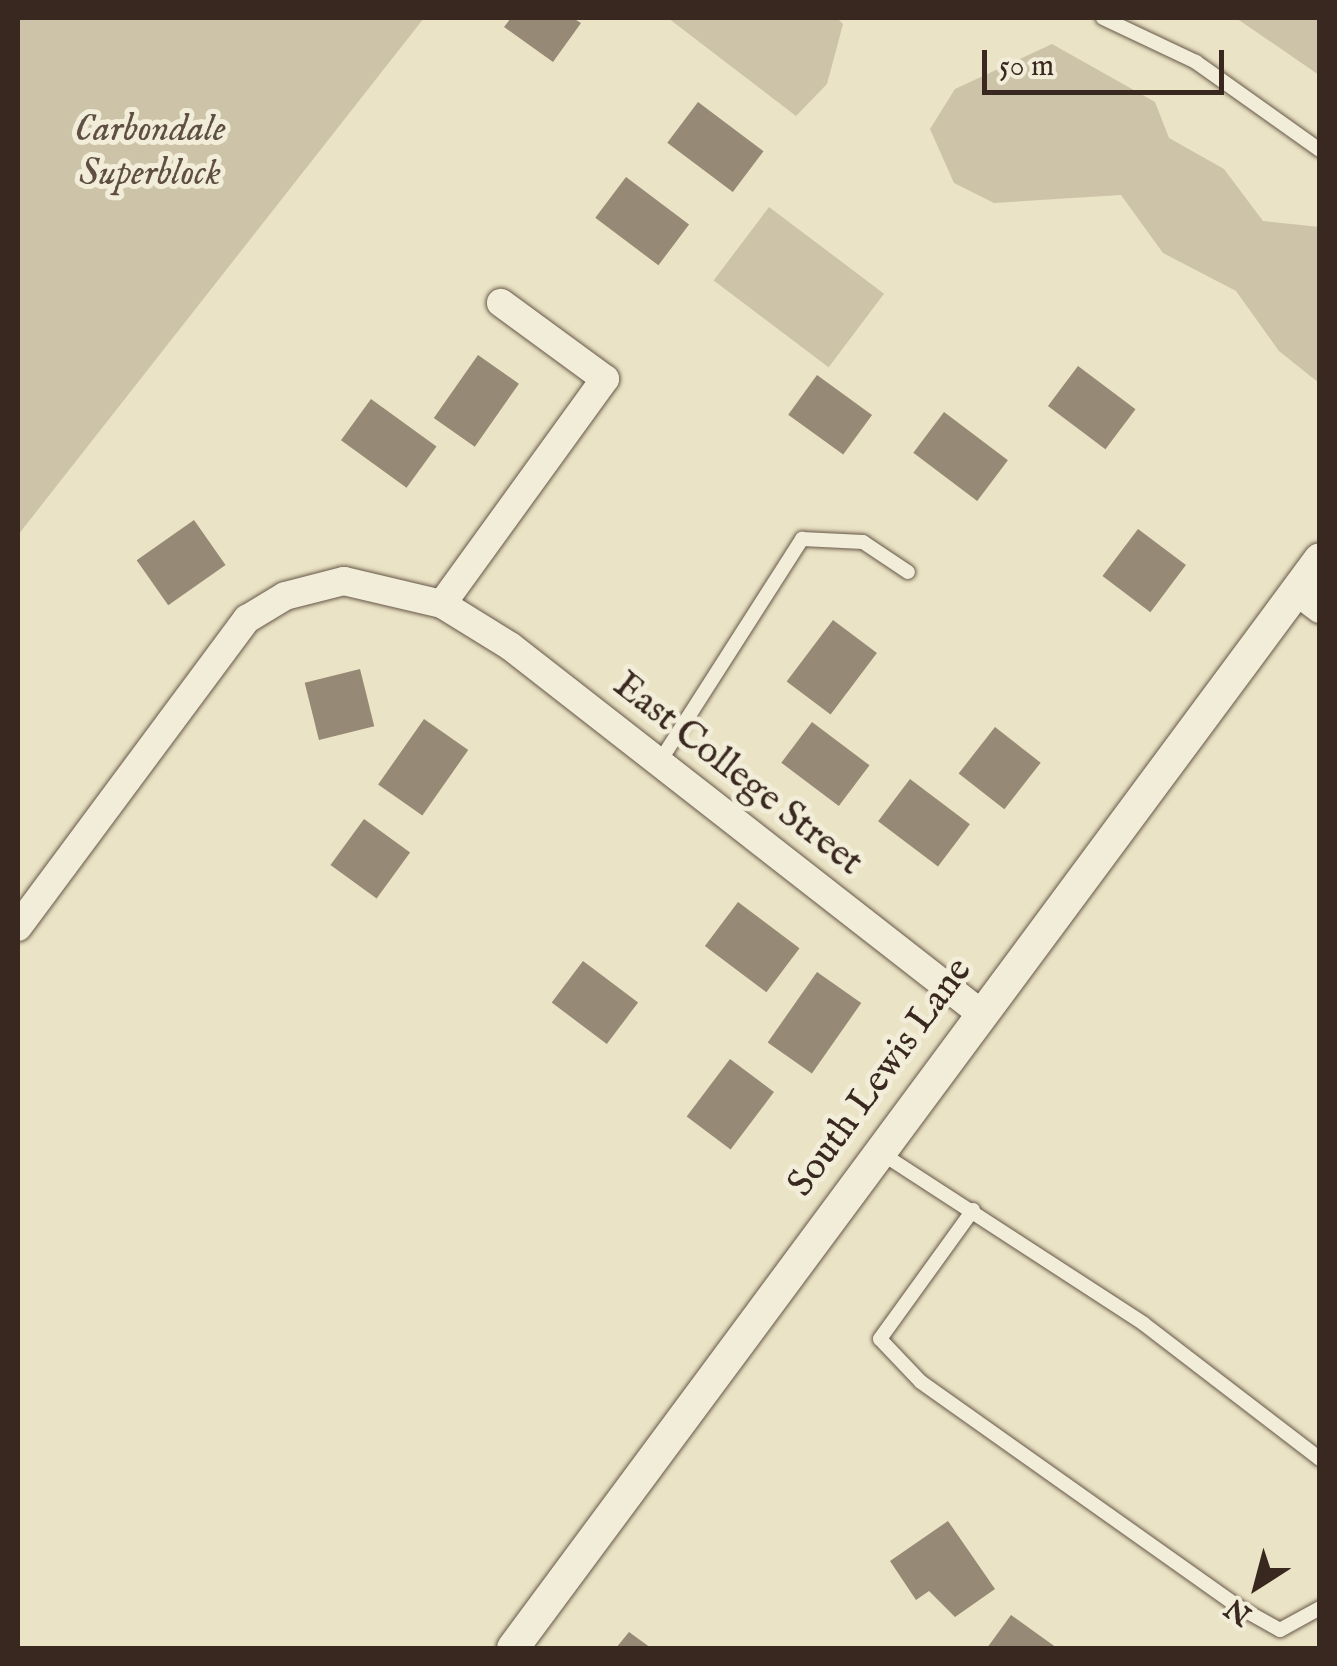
<!DOCTYPE html>
<html>
<head>
<meta charset="utf-8">
<style>
	body { margin:0 }
	#map { position:relative; width:1337px; height:1666px; overflow:hidden; background:#ebe3c5; font-family:"IM FELL English",serif }
	div>[style] { position:absolute }
	[style*='--x'] { left:calc(var(--x)*1px); top:calc(var(--y)*1px); width:calc(var(--w)*1px); rotate:calc(var(--a)*1deg) }
	.green>* { inset:0; background:#cdc3a9; transform-origin:0 0 }
	.building>* { inset:0; background:#968975; transform-origin:0 0 }
	.roads { filter:drop-shadow(0 0 2px #665748) drop-shadow(0 0 2px #665748) }
	.service>* { height:14px; margin:-7px; padding:0 7px; transform-origin:7px; border-radius:7px; background:#f2edd9 }
	.minor>* { height:28px; margin:-14px; padding:0 14px; transform-origin:14px; border-radius:14px; background:#f2edd9 }
	.tertiary>* { height:32px; margin:-16px; padding:0 16px; transform-origin:16px; border-radius:16px; background:#f2edd9 }
	span { translate:-50% -50%; white-space:nowrap; text-align:center; line-height:1.15; -webkit-text-stroke:10px #f2edd9; paint-order:stroke }
	.park-label { font-size:38px; color:#5e4f42; font-style:italic }
	.street-label { font-size:38px; color:#39281f }
	.frame { position:absolute; inset:0; border:20px solid #39281f; pointer-events:none }
	.north { position:absolute; left:1207px; top:1536px; width:100px; height:100px; -webkit-text-stroke:8px #f2edd9; paint-order:stroke; rotate:216deg; font-size:28px; font-weight:700; line-height:40px; text-align:center; color:#39281f }
	.north::after { content:''; display:block; margin:auto; width:35px; height:45px; background:#39281f; clip-path:polygon(50% 0,100% 100%,50% 72%,0 100%) }
	.scale { position:absolute; left:982px; top:50px; width:242px; height:45px; box-sizing:border-box; border:5px solid #39281f; border-top:0; padding-left:12px; font-size:30px; line-height:35px; white-space:nowrap; color:#39281f; -webkit-text-stroke:8px #f2edd9; paint-order:stroke }
</style>
</head>
<body>
<div id="map">
	<div class="green">
		<i style="clip-path:polygon(18px 18px,424px 18px,18px 535px)"></i>
		<i style="clip-path:polygon(668px 18px,837px 18px,843px 24px,827px 84px,796px 116px)"></i>
		<i style="clip-path:polygon(1236px 18px,1319px 18px,1319px 75px)"></i>
		<i style="clip-path:polygon(1052px 44px,1155px 102px,1169px 138px,1224px 169px,1263px 221px,1319px 227px,1319px 383px,1279px 351px,1236px 291px,1163px 253px,1121px 195px,994px 203px,954px 183px,930px 129px,955px 89px)"></i>
		<i style="left:769px;top:207px;width:144px;height:92px;rotate:37deg"></i>
	</div>
	<div class="building">
		<i style="clip-path:polygon(511px 18px,573px 18px,581px 23px,553px 62px,504px 27px)"></i>
		<i style="left:698px;top:102px;width:82px;height:51px;rotate:37deg"></i>
		<i style="left:626px;top:177px;width:79px;height:51px;rotate:37deg"></i>
		<i style="left:478px;top:355px;width:50px;height:77px;rotate:35deg"></i>
		<i style="left:1078px;top:366px;width:72px;height:50px;rotate:37deg"></i>
		<i style="left:817px;top:375px;width:68px;height:49px;rotate:36deg"></i>
		<i style="left:371px;top:399px;width:81px;height:51px;rotate:36deg"></i>
		<i style="left:944px;top:412px;width:80px;height:51px;rotate:37deg"></i>
		<i style="left:194px;top:520px;width:55px;height:70px;rotate:55deg"></i>
		<i style="left:1138px;top:529px;width:60px;height:59px;rotate:37deg"></i>
		<i style="left:833px;top:620px;width:55px;height:77px;rotate:37deg"></i>
		<i style="left:360px;top:669px;width:59px;height:57px;rotate:76deg"></i>
		<i style="left:424px;top:719px;width:54px;height:80px;rotate:35deg"></i>
		<i style="left:812px;top:722px;width:72px;height:51px;rotate:37deg"></i>
		<i style="left:995px;top:727px;width:58px;height:59px;rotate:38deg"></i>
		<i style="left:910px;top:779px;width:75px;height:53px;rotate:37deg"></i>
		<i style="left:364px;top:819px;width:57px;height:57px;rotate:36deg"></i>
		<i style="left:738px;top:902px;width:77px;height:55px;rotate:37deg"></i>
		<i style="left:583px;top:961px;width:69px;height:52px;rotate:37deg"></i>
		<i style="left:817px;top:972px;width:54px;height:86px;rotate:35deg"></i>
		<i style="left:730px;top:1059px;width:55px;height:72px;rotate:37deg"></i>
		<i style="clip-path:polygon(948px 1521px,995px 1589px,955px 1617px,929px 1591px,916px 1600px,890px 1561px)"></i>
		<i style="clip-path:polygon(1011px 1615px,1057px 1648px,987px 1648px)"></i>
		<i style="clip-path:polygon(629px 1632px,651px 1648px,616px 1648px)"></i>
	</div>
	<div class="roads">
		<div class="service">
			<i style="--x:1103;--y:18;--w:103;--a:25.3"></i>
			<i style="--x:1196;--y:62;--w:152;--a:35.4"></i>
			<i style="--x:660;--y:761;--w:264;--a:-57.4"></i>
			<i style="--x:802;--y:539;--w:61;--a:2.8"></i>
			<i style="--x:863;--y:542;--w:54;--a:33.7"></i>
			<i style="--x:878;--y:1151;--w:317;--a:33"></i>
			<i style="--x:1144;--y:1324;--w:222;--a:37.5"></i>
			<i style="--x:973;--y:1210;--w:159;--a:125.8"></i>
			<i style="--x:880;--y:1339;--w:59;--a:46.4"></i>
			<i style="--x:921;--y:1382;--w:387;--a:35.3"></i>
			<i style="--x:1237;--y:1606;--w:49;--a:29.2"></i>
			<i style="--x:1280;--y:1630;--w:46;--a:-28.8"></i>
		</div>
		<div class="minor">
			<i style="--x:1296;--y:591;--w:30;--a:37"></i>
			<i style="--x:442;--y:604;--w:278;--a:-54.1"></i>
			<i style="--x:605;--y:379;--w:129;--a:-143.8"></i>
			<i style="--x:18;--y:927;--w:384;--a:-53.4"></i>
			<i style="--x:247;--y:619;--w:44;--a:-31.2"></i>
			<i style="--x:285;--y:596;--w:61;--a:-14.3"></i>
			<i style="--x:344;--y:581;--w:101;--a:13.2"></i>
			<i style="--x:442;--y:604;--w:80;--a:31.7"></i>
			<i style="--x:510;--y:646;--w:595;--a:37.97"></i>
		</div>
		<div class="tertiary">
			<i style="--x:513;--y:1648;--w:1355;--a:-53.46"></i>
		</div>
	</div>
	<div class="park-label">
		<span style="left:150px;top:153px">Carbondale<br>Superblock</span>
	</div>
	<div class="street-label">
		<span style="left:737px;top:775px;rotate:38deg">East College Street</span>
		<span style="left:881px;top:1078px;rotate:-54deg">South Lewis Lane</span>
	</div>
	<div class="frame"></div>
	<div class="north">N</div>
	<div class="scale">50 m</div>
</div>
</body>
</html>
